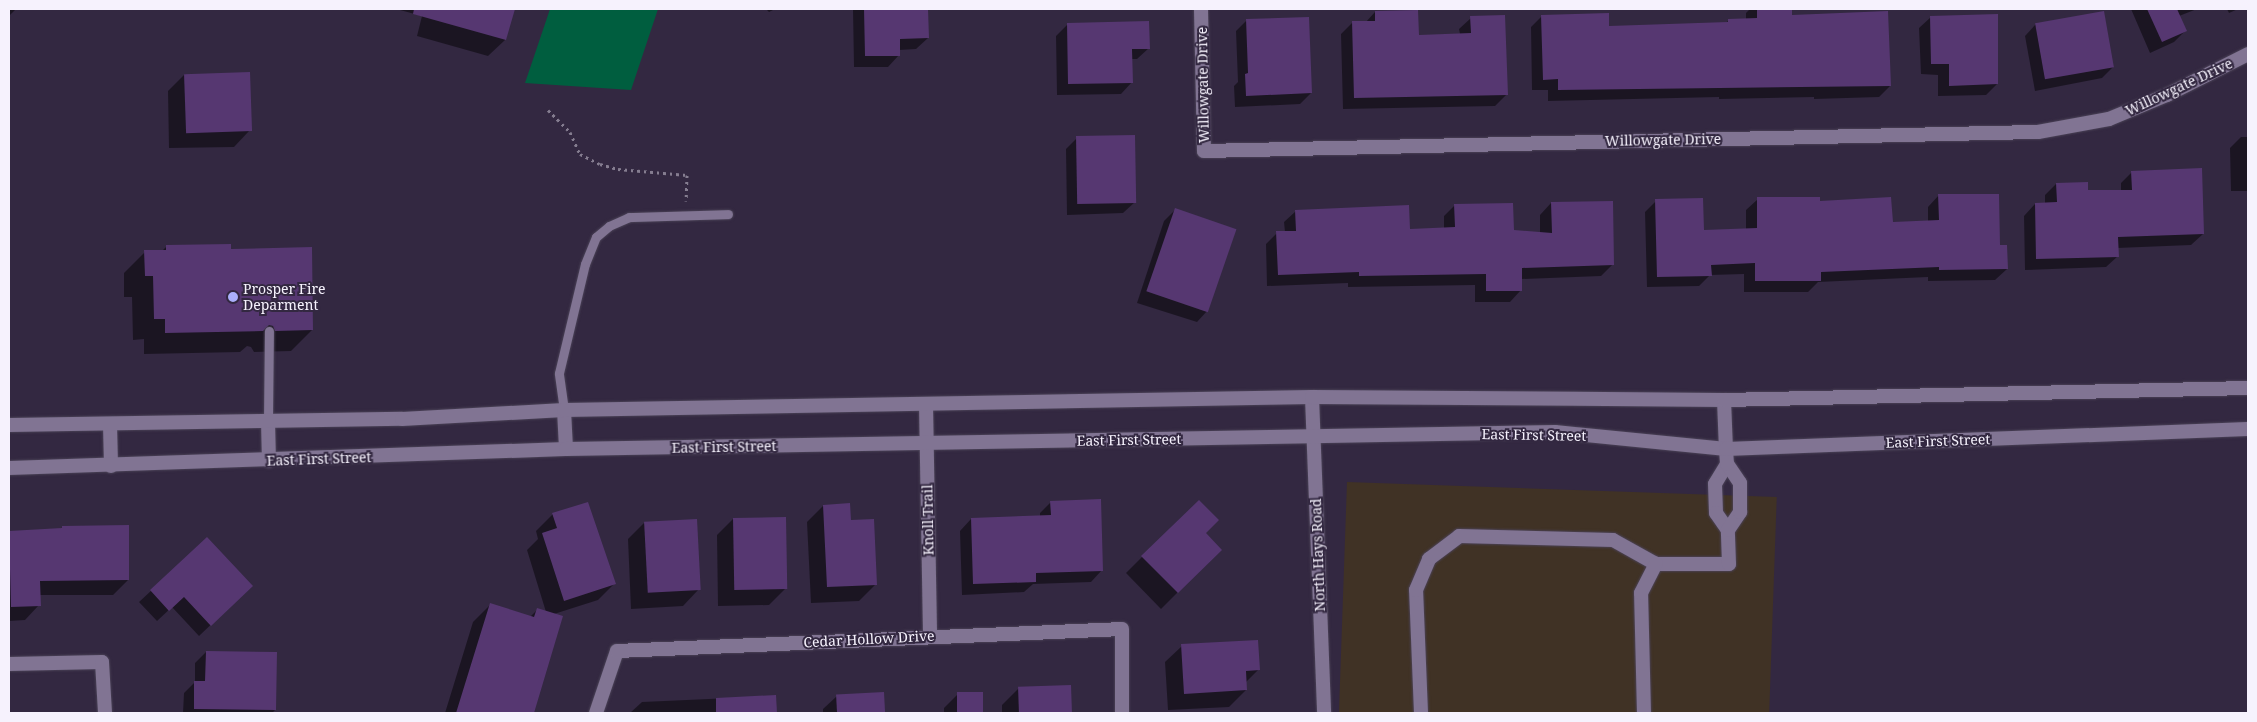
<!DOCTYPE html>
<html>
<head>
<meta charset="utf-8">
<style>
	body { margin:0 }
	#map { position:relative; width:2257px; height:722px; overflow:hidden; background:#332841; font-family:"Noto Serif",serif }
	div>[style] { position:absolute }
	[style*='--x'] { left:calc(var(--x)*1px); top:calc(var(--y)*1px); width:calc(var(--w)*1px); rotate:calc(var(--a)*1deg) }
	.commercial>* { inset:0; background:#403225; transform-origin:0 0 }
	.green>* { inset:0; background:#005e3f }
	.shadow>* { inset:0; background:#0007 }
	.building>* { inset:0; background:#563771; transform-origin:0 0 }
	.path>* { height:3px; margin-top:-1.5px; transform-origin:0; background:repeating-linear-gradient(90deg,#857d90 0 2.5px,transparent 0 6.5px) }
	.roads { filter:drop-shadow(0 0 1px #4a4256) drop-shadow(0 0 1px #4a4256) }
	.service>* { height:9px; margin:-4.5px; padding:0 4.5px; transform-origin:4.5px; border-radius:4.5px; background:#817493 }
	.minor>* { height:14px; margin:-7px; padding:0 7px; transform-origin:7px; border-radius:7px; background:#817493 }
	.secondary>* { height:14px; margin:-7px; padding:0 7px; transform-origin:7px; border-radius:7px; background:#817493 }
	.dots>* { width:14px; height:14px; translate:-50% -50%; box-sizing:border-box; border:2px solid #332841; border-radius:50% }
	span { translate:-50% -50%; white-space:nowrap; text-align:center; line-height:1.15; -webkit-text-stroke:4px #332841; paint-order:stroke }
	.street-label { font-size:14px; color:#f6f2fd }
	.poi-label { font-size:14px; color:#f6f2fd }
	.left { translate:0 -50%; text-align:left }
	.frame { position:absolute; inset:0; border:10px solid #f6f2fd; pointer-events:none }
</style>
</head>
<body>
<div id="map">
	<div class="commercial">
		<i style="left:1347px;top:482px;width:430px;height:231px;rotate:2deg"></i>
	</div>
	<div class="green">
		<i style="clip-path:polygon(550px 9px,658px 9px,631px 90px,525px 83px)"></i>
	</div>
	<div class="shadow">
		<i style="clip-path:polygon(9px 9px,16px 9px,9px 16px)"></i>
		<i style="clip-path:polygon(355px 9px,514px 9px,505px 40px,488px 56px,417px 36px,422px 16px,400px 10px)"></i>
		<i style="clip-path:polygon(766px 9px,775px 9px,769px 12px)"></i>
		<i style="clip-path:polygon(853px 9px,927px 9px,928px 38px,916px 49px,899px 50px,899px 55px,888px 67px,854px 67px)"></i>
		<i style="clip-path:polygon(1750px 9px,1791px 9px,1791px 16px,1890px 86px,1879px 97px,1814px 99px,1814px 97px,1719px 99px,1719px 97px,1548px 101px,1548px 90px,1532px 90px,1531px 27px,1542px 16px,1608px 28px,1725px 24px,1729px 20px,1746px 20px,1746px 13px)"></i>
		<i style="clip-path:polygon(2131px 9px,2197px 9px,2179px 16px,2185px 31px,2174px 42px,2150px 53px)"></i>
		<i style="clip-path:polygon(2227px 9px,2238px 9px,2229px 13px)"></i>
		<i style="clip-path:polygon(1375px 12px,1418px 36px,1460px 34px,1459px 29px,1471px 18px,1507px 94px,1495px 106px,1343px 109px,1341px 34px,1352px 23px,1365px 23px)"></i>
		<i style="clip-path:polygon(1931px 17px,1997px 84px,1986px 95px,1938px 96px,1938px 75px,1921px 74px,1919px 28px)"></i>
		<i style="clip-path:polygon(1247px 20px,1311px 93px,1300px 104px,1235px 107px,1234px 86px,1238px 82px,1236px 31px)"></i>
		<i style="clip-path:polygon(2036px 24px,2113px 67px,2102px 78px,2035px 91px,2025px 36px)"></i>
		<i style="clip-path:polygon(1067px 25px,1149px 48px,1137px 59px,1131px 59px,1132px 82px,1121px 94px,1057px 95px,1056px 36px)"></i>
		<i style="clip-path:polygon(185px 74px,250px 130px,234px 147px,169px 148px,168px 91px)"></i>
		<i style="clip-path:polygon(2241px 137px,2248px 137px,2248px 191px,2231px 191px,2230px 148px)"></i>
		<i style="clip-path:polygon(1077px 138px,1135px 202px,1123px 213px,1067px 215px,1066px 149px)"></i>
		<i style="clip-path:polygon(2132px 172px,2203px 234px,2191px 245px,2117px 248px,2118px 256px,2106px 267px,2025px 270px,2024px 216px,2035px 204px,2045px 204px,2045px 195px,2056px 184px,2087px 192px,2121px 191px,2121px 183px)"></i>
		<i style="clip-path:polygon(1939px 195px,1998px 246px,2007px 269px,1995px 280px,1928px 281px,1928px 277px,1818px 282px,1808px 292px,1744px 292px,1744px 274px,1710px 275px,1699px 286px,1647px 287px,1645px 212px,1656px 201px,1703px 231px,1746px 229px,1746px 210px,1758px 199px,1819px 202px,1891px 223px,1928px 222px,1928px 207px)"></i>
		<i style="clip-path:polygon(1551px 203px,1613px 264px,1601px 276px,1521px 279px,1521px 290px,1510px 302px,1475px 302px,1475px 285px,1348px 287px,1348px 283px,1267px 286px,1266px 244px,1277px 233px,1285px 232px,1284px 222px,1296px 211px,1409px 230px,1444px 229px,1444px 216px,1455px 205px,1513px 231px,1540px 233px,1540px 215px)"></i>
		<i style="clip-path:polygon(1175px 210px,1208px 310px,1197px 322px,1137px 303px,1164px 221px)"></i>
		<i style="clip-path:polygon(167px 246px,230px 250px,312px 330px,291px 351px,254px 352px,251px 347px,247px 346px,240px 352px,144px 354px,144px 339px,133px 340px,132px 297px,124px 297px,124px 273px,145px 252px,162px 251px)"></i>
		<i style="clip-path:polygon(1051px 502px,1102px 570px,1091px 582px,1033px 584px,1024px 592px,962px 595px,960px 531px,971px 519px,1040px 517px,1040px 513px)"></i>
		<i style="clip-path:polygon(823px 506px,850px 521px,876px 584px,859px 601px,811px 603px,807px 522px)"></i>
		<i style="clip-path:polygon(553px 514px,614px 584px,598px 600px,554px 614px,562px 617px,533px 713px,445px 713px,473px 622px,490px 605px,530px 617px,538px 609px,546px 612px,527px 550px,538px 539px,536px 531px)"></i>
		<i style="clip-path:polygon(733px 519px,786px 588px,769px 605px,718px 606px,717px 535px)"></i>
		<i style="clip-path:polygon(644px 523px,699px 589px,683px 606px,631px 609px,628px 539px)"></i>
		<i style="clip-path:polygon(63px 527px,128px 580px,113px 595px,39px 595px,39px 605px,25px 620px,9px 621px,9px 532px,60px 529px)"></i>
		<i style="clip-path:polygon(1204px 533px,1220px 550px,1161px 609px,1126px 573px,1142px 557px)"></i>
		<i style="clip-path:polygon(207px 539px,240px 597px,199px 636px,172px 607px,157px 621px,139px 602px)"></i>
		<i style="clip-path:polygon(1182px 646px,1259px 669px,1246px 682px,1246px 690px,1229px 707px,1168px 710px,1165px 662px)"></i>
		<i style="clip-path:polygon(206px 652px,275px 710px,272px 713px,183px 713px,184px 693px,195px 682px,195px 663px)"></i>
		<i style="clip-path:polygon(1070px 686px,1071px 713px,1002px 713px,1002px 705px,1019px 688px)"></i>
		<i style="clip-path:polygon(883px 693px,884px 713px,823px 713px,823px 709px,837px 696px)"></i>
		<i style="clip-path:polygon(982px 693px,983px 713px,944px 713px,944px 708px,958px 694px)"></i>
		<i style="clip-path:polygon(775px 696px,776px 713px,630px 713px,642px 702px)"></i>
	</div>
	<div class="building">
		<i style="clip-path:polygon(414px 9px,515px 9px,506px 40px,413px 14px)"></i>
		<i style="clip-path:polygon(864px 9px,928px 9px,929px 38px,900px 39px,900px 56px,865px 56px)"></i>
		<i style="clip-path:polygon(1757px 9px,1792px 9px,1792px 15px,1888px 11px,1891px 86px,1558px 90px,1558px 79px,1543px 80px,1541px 15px,1609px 13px,1609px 26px,1728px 22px,1728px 19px,1757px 18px)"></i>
		<i style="clip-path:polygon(2147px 9px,2177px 9px,2187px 31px,2162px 42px)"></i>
		<i style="clip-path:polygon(1418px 10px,1419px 35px,1471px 33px,1470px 16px,1505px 15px,1508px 95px,1354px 98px,1352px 21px,1375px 21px,1375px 11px)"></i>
		<i style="left:2104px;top:11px;width:57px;height:70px;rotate:80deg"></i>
		<i style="clip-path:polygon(1998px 14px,1998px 84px,1949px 86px,1949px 64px,1931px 64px,1930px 16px)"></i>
		<i style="clip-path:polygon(1309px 17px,1312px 93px,1246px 96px,1245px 74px,1248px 73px,1246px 19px)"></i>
		<i style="clip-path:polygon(1149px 21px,1150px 49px,1132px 49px,1133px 83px,1068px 84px,1067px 23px)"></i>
		<i style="left:250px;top:72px;width:59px;height:66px;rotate:88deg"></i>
		<i style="left:1135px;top:135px;width:68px;height:59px;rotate:89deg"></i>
		<i style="clip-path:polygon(2202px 168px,2204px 234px,2118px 237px,2119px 257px,2036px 259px,2035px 203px,2057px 202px,2056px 183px,2088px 182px,2088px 190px,2132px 190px,2131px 171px)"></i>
		<i style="clip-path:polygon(1938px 194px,1999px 194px,2000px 245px,2007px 245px,2008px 269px,1939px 270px,1939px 267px,1821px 272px,1821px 281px,1755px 281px,1755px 263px,1711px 265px,1712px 276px,1657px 277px,1655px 199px,1703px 198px,1704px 230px,1757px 228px,1757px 197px,1820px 197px,1820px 201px,1891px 197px,1893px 222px,1939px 220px)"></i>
		<i style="clip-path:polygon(1613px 201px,1614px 265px,1522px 268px,1522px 291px,1486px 291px,1486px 274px,1359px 276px,1359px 272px,1278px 275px,1276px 231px,1296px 231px,1295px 210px,1409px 205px,1410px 229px,1455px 227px,1454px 204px,1513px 203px,1514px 230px,1552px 233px,1551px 202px)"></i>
		<i style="left:1175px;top:208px;width:65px;height:88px;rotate:19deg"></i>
		<i style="clip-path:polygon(231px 244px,231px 249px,312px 247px,313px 330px,275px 331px,273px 326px,269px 325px,263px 331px,165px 333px,165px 319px,154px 319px,153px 276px,145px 276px,144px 250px,166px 250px,166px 245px)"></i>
		<i style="clip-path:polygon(1101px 499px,1103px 571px,1036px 573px,1036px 582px,973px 584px,971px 518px,1051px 515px,1050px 501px)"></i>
		<i style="clip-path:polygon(1199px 500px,1219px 520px,1206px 533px,1222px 550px,1178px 593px,1141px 556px)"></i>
		<i style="clip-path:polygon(588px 502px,616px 584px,564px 601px,542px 533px,557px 528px,552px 513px)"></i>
		<i style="clip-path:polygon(850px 503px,851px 520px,874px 519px,877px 585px,827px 587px,823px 505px)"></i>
		<i style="left:786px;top:517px;width:72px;height:53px;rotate:89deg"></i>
		<i style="left:697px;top:519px;width:71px;height:53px;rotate:87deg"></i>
		<i style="clip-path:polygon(129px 525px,129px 580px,40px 581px,41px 606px,11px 607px,9px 531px,62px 528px,62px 526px)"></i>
		<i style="clip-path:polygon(207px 537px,253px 586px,211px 626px,184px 597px,169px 611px,150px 590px)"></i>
		<i style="clip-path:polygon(490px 603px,534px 617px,537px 608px,563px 616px,534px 713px,456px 713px)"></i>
		<i style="clip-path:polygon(1258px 640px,1260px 670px,1246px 671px,1247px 690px,1184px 694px,1181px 644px)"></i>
		<i style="clip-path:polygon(206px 651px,277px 652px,276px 710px,194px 709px,194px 681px,205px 681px)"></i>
		<i style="left:1071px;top:685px;width:28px;height:53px;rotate:88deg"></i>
		<i style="left:884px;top:692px;width:21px;height:48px;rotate:87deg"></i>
		<i style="left:957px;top:692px;width:26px;height:21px"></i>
		<i style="clip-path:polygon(776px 695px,777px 713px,716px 713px,716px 698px)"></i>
	</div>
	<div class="path">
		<i style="--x:548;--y:110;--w:31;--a:45"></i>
		<i style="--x:570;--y:132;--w:24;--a:66"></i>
		<i style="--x:580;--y:154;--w:22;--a:27"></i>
		<i style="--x:600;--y:164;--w:19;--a:16"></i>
		<i style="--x:618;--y:169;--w:69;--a:5"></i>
		<i style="--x:687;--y:175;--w:26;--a:92"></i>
	</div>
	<div class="roads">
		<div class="service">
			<i style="--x:564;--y:410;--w:37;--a:-98"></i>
			<i style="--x:559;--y:373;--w:112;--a:-76.6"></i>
			<i style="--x:585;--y:264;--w:29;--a:-68"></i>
			<i style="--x:596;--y:237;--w:17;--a:-40"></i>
			<i style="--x:609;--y:226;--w:22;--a:-24"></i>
			<i style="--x:629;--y:217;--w:99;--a:-1.7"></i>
			<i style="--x:268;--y:421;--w:90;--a:-89.4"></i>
		</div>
		<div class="minor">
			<i style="--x:1201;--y:9;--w:142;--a:88.8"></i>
			<i style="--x:1204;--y:151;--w:834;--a:-1.31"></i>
			<i style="--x:2038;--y:132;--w:72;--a:-10.4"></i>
			<i style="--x:2109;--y:119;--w:63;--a:-22.5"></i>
			<i style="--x:2167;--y:95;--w:91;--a:-26.8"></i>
			<i style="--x:1312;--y:397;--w:316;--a:87.8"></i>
			<i style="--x:926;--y:404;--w:233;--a:89"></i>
			<i style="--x:1727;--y:464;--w:23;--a:121"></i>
			<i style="--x:1715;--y:484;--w:29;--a:88"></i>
			<i style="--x:1716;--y:513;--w:21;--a:55"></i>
			<i style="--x:9;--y:664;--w:93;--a:-1.2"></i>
			<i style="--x:102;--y:662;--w:51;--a:86.6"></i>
			<i style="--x:596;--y:713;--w:65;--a:-71.3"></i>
			<i style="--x:617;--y:651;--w:505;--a:-2.49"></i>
			<i style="--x:1122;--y:629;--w:84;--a:90"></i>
			<i style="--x:1421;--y:713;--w:123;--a:-92.3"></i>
			<i style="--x:1416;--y:590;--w:34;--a:-67"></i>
			<i style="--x:1429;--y:559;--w:38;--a:-37"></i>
			<i style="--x:1459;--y:536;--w:154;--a:1.5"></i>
			<i style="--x:1613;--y:540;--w:49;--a:29.2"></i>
			<i style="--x:1656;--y:564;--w:73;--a:0"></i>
			<i style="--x:1729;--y:564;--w:34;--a:-92"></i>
			<i style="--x:1728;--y:530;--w:22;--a:-56"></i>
			<i style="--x:1740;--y:512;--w:29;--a:-90"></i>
			<i style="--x:1740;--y:483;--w:23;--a:-124"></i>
			<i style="--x:1727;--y:464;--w:15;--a:-94"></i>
			<i style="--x:1644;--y:713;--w:120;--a:-91.4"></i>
			<i style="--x:1641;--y:593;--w:33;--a:-63"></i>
		</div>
		<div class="secondary">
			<i style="--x:1724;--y:400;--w:49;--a:87.7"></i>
			<i style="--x:564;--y:410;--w:39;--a:87"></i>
			<i style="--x:268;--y:421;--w:40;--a:88.6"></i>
			<i style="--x:110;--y:424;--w:42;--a:88.6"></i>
			<i style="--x:9;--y:425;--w:393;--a:-0.9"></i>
			<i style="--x:402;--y:419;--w:162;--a:-3.2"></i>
			<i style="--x:564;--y:410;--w:748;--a:-1"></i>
			<i style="--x:1312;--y:397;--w:412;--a:0.4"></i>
			<i style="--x:1724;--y:400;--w:524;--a:-1.31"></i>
			<i style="--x:9;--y:468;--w:557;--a:-1.95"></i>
			<i style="--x:566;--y:449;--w:989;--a:-0.98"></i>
			<i style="--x:1555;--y:432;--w:172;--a:5.7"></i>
			<i style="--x:1726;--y:449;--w:522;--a:-2.19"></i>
		</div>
	</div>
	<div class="dots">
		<i style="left:233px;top:297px;background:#abaffb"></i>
	</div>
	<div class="street-label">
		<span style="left:1203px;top:85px;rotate:-91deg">Willowgate Drive</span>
		<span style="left:2179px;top:87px;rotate:-25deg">Willowgate Drive</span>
		<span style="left:1663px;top:140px;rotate:-1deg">Willowgate Drive</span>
		<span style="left:1534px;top:435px;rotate:1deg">East First Street</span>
		<span style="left:1129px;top:440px;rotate:-1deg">East First Street</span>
		<span style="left:1938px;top:441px;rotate:-2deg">East First Street</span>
		<span style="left:724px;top:447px;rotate:-1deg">East First Street</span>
		<span style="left:319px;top:459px;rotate:-2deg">East First Street</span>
		<span style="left:928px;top:520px;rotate:-91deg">Knoll Trail</span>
		<span style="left:1318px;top:555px;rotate:-92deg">North Hays Road</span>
		<span style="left:869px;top:639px;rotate:-3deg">Cedar Hollow Drive</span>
	</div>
	<div class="poi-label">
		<span class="left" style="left:243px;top:297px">Prosper Fire<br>Deparment</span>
	</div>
	<div class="frame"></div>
</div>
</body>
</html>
